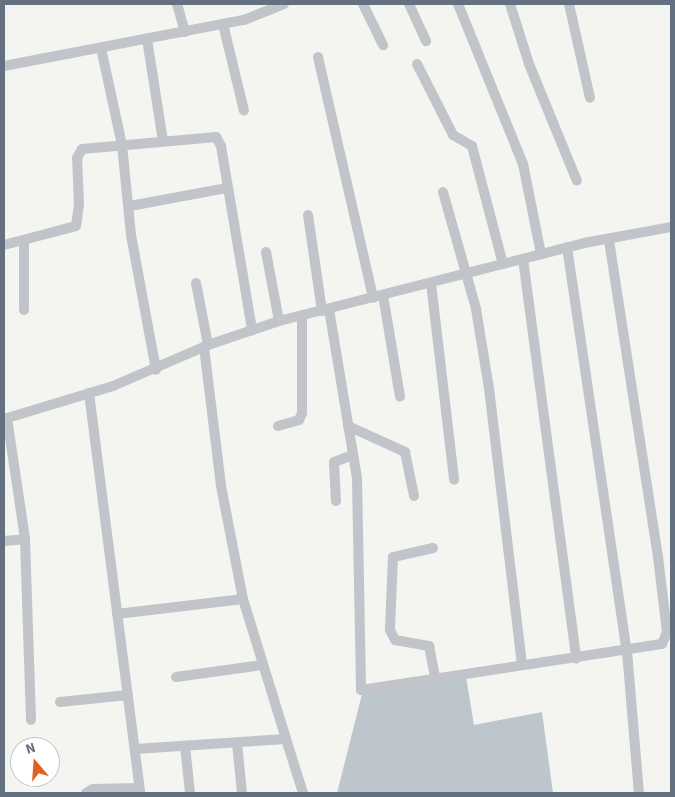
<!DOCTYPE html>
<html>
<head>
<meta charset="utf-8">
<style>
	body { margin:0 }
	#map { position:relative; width:675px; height:797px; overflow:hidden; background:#f4f4f0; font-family:"Source Sans 3",sans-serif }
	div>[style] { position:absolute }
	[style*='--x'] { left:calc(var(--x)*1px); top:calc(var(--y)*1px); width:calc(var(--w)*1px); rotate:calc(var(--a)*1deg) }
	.water>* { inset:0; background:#bcc6cc }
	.minor>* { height:10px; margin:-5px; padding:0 5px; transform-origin:5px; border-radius:5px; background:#c1c4c8 }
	span { translate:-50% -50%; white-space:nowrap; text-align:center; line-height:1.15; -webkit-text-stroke:5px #fff; paint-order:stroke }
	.frame { position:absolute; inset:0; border:5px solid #637181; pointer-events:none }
	.north { position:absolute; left:10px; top:737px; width:50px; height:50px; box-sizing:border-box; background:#fff; border:1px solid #c1c6cd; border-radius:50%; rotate:342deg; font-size:14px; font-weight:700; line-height:20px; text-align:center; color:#637181 }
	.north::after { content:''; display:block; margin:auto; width:18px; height:22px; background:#e15f23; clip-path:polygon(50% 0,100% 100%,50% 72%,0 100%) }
</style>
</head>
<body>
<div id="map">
	<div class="water">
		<i style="clip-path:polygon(466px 677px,474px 725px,542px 712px,553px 793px,337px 793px,362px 694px)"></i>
	</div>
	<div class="minor">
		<i style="--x:177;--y:4;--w:29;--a:74"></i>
		<i style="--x:363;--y:4;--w:46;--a:64"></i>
		<i style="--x:409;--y:4;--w:41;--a:65.3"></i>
		<i style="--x:458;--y:4;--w:173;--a:67.9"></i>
		<i style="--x:523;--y:164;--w:92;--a:78.7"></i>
		<i style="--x:510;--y:4;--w:63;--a:72.4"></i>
		<i style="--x:529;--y:64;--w:126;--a:67.7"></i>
		<i style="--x:569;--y:4;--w:96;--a:77.4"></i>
		<i style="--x:223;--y:24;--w:89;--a:76.4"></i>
		<i style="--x:147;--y:39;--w:103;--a:81.1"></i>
		<i style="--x:101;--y:48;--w:99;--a:77.8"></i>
		<i style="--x:122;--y:145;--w:90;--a:84.3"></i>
		<i style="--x:131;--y:235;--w:137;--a:79.5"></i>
		<i style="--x:318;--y:57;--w:247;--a:77.1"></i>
		<i style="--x:417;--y:64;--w:80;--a:63.1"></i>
		<i style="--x:453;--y:135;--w:22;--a:30"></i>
		<i style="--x:472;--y:146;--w:122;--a:75.3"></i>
		<i style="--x:4;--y:66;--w:244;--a:-10.9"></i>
		<i style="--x:244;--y:20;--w:43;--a:-21.8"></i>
		<i style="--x:443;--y:192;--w:122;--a:74.2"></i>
		<i style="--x:476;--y:309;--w:80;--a:80.7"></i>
		<i style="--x:489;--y:388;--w:278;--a:83.2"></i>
		<i style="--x:130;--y:206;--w:99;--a:-10.5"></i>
		<i style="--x:308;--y:215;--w:97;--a:81.7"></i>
		<i style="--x:4;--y:245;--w:74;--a:-14.8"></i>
		<i style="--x:76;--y:226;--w:21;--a:-82"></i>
		<i style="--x:79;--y:205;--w:47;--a:-92.4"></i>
		<i style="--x:77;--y:158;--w:10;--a:-61"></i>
		<i style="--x:82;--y:149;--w:135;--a:-5.1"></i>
		<i style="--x:216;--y:137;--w:10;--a:61"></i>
		<i style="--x:221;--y:146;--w:187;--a:80.4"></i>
		<i style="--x:567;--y:247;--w:408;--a:81.6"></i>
		<i style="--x:627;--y:651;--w:143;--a:85.2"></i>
		<i style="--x:266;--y:252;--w:70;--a:79.3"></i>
		<i style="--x:523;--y:259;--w:403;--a:82.4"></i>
		<i style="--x:196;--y:283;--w:63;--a:79"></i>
		<i style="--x:431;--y:283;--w:198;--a:83.3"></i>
		<i style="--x:383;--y:295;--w:103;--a:80.5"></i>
		<i style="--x:329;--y:309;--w:172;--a:80.6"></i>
		<i style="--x:357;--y:479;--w:211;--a:88.9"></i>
		<i style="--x:361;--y:690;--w:304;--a:-8.7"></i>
		<i style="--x:662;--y:644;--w:13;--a:-67"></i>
		<i style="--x:667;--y:632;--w:76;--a:-96.8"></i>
		<i style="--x:658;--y:557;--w:322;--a:-98.8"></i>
		<i style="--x:24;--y:310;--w:68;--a:-90"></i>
		<i style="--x:204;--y:347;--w:140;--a:83"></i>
		<i style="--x:221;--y:486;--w:115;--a:79"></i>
		<i style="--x:243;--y:599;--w:146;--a:72.9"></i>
		<i style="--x:89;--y:393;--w:403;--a:82.7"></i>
		<i style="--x:7;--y:418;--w:122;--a:81.5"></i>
		<i style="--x:25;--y:539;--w:181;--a:88.1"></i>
		<i style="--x:4;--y:419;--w:114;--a:-16.8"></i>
		<i style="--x:113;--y:386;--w:103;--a:-23.3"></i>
		<i style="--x:208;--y:345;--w:75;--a:-18.7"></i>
		<i style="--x:279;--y:321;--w:315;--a:-14.3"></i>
		<i style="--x:584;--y:243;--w:88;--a:-10.4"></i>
		<i style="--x:278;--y:426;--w:22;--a:-16"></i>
		<i style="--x:299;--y:420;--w:8;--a:-67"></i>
		<i style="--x:302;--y:413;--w:97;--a:-90"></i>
		<i style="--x:348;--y:426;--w:63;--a:24.5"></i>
		<i style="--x:405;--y:452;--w:45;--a:78.4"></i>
		<i style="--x:336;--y:501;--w:39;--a:-93"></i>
		<i style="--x:334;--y:462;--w:20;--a:-20"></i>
		<i style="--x:4;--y:541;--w:21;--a:-5"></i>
		<i style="--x:433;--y:548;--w:41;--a:167.3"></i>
		<i style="--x:393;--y:557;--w:73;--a:92.4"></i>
		<i style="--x:390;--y:630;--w:11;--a:63"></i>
		<i style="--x:395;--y:640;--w:35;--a:10"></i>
		<i style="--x:429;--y:646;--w:33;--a:79"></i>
		<i style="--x:117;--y:614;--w:127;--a:-6.8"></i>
		<i style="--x:176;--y:677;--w:88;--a:-7.9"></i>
		<i style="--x:60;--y:702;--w:68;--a:-5.9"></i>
		<i style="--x:237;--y:743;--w:50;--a:84.3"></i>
		<i style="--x:185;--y:746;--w:47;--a:83.9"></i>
		<i style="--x:135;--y:749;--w:151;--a:-3.8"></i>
		<i style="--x:286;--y:739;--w:57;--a:72.5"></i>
		<i style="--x:86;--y:793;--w:8;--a:-30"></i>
		<i style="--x:93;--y:789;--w:46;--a:-1.2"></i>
	</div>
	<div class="frame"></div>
	<div class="north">N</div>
</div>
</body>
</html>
